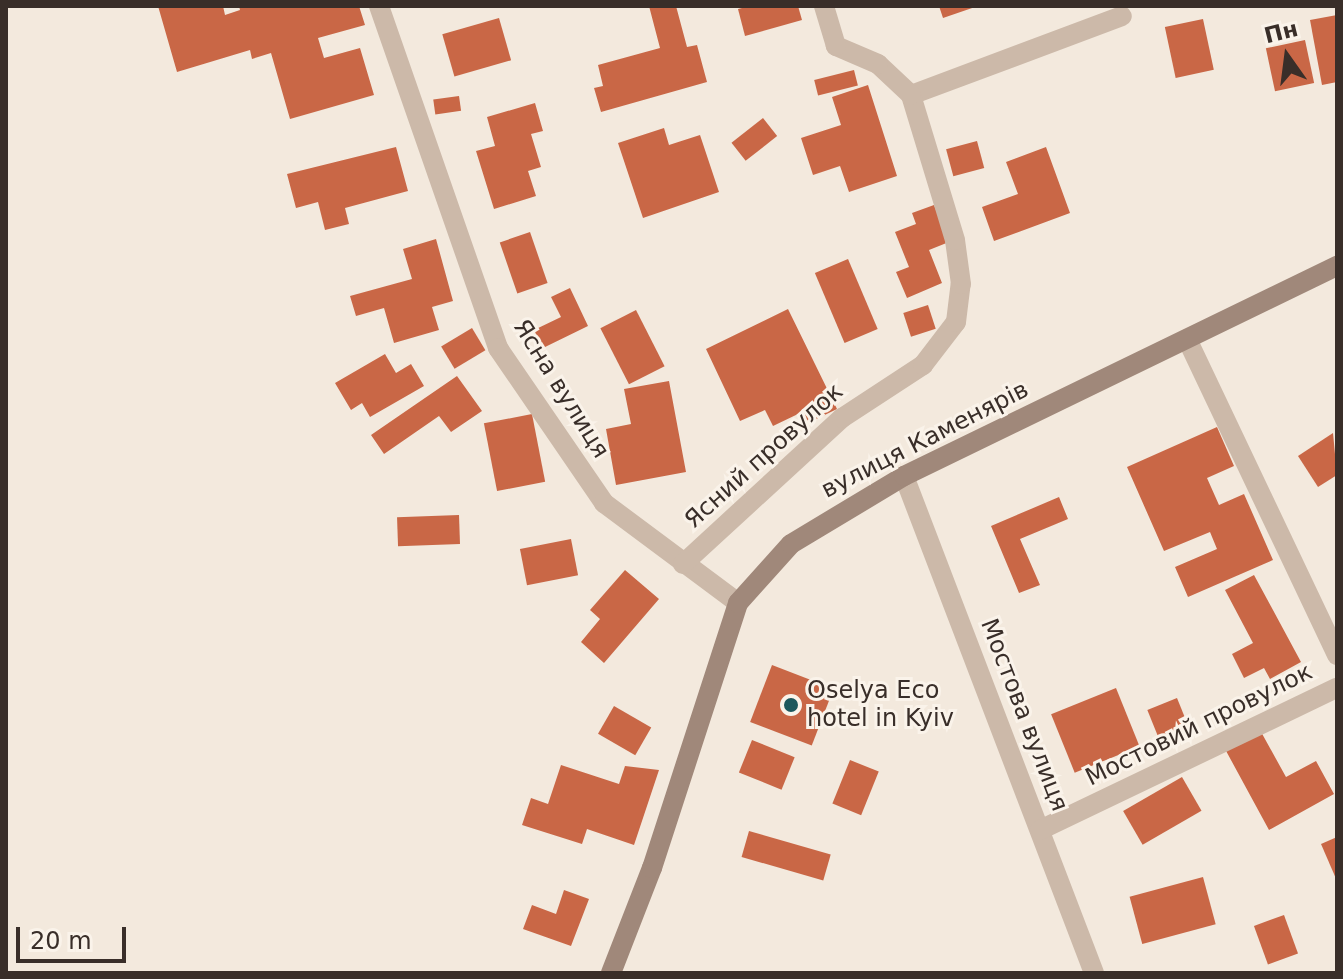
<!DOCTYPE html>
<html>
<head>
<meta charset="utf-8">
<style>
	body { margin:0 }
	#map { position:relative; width:1343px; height:979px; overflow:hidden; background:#f3e9dd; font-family:"DejaVu Sans",sans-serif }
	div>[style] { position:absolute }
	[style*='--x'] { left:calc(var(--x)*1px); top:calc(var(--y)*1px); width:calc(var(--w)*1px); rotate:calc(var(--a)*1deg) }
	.building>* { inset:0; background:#c96746; transform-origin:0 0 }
	.street>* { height:20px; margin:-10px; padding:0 10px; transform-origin:10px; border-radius:10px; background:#ccb9a9 }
	.secondary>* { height:20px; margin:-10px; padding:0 10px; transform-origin:10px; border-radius:10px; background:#a0887a }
	.dots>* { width:22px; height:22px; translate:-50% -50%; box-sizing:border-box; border:4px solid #faf3ea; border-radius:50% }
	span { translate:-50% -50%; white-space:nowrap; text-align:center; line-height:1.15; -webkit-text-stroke:6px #faf3ea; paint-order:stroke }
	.street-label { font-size:24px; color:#392e29 }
	.poi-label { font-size:24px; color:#392e29 }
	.left { translate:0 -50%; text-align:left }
	.frame { position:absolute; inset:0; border:8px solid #392e29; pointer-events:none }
	.north { position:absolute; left:1247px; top:16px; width:80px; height:80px; -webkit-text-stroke:6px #faf3ea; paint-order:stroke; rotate:346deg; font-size:22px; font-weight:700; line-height:32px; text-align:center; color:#392e29 }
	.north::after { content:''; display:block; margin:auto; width:28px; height:36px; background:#392e29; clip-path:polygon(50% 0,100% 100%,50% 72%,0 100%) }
	.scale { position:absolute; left:16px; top:927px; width:110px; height:36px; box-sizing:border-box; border:4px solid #392e29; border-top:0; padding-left:10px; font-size:24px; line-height:28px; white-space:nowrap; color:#392e29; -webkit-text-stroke:6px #faf3ea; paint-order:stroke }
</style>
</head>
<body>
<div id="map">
	<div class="building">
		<i style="clip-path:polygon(158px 6px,223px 6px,225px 15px,240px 10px,239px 6px,359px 6px,365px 25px,318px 38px,324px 58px,360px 48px,374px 95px,290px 119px,271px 53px,252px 59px,250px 50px,177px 72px)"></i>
		<i style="clip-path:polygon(649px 6px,676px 6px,687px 47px,697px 45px,707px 82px,601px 112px,594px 88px,603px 86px,598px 65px,660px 48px)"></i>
		<i style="clip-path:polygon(750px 6px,798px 6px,802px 20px,745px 36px,738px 9px)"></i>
		<i style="clip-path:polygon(939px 6px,978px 6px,943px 18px)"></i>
		<i style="clip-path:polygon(1337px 15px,1337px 82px,1322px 85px,1310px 20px)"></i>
		<i style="left:499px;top:18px;width:44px;height:59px;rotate:74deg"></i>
		<i style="left:1203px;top:19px;width:52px;height:39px;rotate:78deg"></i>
		<i style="left:1305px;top:40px;width:44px;height:40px;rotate:78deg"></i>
		<i style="left:854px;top:70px;width:16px;height:41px;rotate:76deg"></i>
		<i style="clip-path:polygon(868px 85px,897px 176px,849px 192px,840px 166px,813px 175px,801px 138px,841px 125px,832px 97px)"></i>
		<i style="left:459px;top:96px;width:15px;height:26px;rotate:82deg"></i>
		<i style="clip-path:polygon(535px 103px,543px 131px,531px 134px,541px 167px,528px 171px,536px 196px,494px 209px,476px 151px,495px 146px,487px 117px)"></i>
		<i style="left:763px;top:118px;width:23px;height:40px;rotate:52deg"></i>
		<i style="clip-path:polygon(664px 128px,669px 145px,700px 135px,719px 192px,643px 218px,618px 143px)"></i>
		<i style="left:977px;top:141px;width:28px;height:32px;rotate:75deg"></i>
		<i style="clip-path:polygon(396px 147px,408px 191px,345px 208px,349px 224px,325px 230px,318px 202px,296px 208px,287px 174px)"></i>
		<i style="clip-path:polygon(1046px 147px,1070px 213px,994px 241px,982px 207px,1018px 194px,1006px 162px)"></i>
		<i style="clip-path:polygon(934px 205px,949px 242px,929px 250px,942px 283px,907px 298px,896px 272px,909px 267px,895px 232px,916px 224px,912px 213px)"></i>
		<i style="left:530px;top:232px;width:54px;height:32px;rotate:71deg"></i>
		<i style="clip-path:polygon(436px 239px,453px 301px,432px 307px,439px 330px,394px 343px,384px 308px,356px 316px,350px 296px,412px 279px,403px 249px)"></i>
		<i style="left:848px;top:259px;width:76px;height:36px;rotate:67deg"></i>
		<i style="clip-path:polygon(570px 288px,588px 326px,543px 348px,534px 330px,561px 317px,551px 297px)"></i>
		<i style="left:928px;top:305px;width:25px;height:26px;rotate:72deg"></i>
		<i style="clip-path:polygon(788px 309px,837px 409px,804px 425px,798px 414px,773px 426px,765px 410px,740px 421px,706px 349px)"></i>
		<i style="left:636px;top:310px;width:63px;height:40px;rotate:63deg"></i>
		<i style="left:472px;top:328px;width:26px;height:36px;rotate:59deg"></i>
		<i style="clip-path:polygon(385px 354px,396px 373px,411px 364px,424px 386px,370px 417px,362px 403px,351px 410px,335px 383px)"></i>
		<i style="clip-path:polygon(457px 376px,482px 411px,451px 432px,439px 416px,384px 454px,371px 435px)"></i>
		<i style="clip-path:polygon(669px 381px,686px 472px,616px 485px,606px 429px,631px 424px,624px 389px)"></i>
		<i style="left:532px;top:414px;width:69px;height:49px;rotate:79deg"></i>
		<i style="clip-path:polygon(1217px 427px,1234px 466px,1207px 478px,1219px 505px,1244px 494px,1273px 560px,1188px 597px,1175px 567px,1217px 549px,1210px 532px,1164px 551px,1127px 467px)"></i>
		<i style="clip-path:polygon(1333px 433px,1337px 475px,1318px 487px,1298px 456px)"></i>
		<i style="clip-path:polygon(1059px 497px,1068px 519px,1020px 539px,1040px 585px,1019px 593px,991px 526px)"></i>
		<i style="left:459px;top:515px;width:29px;height:62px;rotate:88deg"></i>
		<i style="left:571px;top:539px;width:37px;height:52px;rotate:79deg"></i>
		<i style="clip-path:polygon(625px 570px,659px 599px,604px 663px,581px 642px,600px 619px,590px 610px)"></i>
		<i style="clip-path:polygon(1254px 575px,1301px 662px,1270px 679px,1264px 668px,1244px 678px,1232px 654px,1253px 643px,1225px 590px)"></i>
		<i style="left:772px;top:665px;width:66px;height:61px;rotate:21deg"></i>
		<i style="left:1116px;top:688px;width:63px;height:70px;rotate:68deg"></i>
		<i style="left:1177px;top:698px;width:41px;height:32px;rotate:68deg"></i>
		<i style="left:614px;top:706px;width:43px;height:32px;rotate:30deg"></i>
		<i style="clip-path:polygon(1260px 730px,1286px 777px,1316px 761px,1334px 794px,1269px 830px,1225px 749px)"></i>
		<i style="left:752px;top:740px;width:46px;height:35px;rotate:22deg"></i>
		<i style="left:850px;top:760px;width:31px;height:47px;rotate:22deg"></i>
		<i style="clip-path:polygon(561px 765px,619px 784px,625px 766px,659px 770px,634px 845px,587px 829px,582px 844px,522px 825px,531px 798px,548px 804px)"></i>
		<i style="left:1182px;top:777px;width:39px;height:68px;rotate:60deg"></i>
		<i style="left:749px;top:831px;width:85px;height:27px;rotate:16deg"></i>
		<i style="clip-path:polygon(1337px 837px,1337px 881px,1321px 844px)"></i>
		<i style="left:1203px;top:877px;width:49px;height:76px;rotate:75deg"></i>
		<i style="clip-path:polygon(564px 890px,589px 899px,571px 946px,523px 929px,532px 905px,556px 914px)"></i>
		<i style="left:1284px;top:915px;width:41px;height:32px;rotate:70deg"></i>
	</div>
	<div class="street">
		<i style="--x:379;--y:6;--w:362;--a:70.8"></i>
		<i style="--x:498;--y:348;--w:188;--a:55.6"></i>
		<i style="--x:604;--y:503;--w:167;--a:36.7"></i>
		<i style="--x:911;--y:95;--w:225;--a:-20.5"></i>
		<i style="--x:1187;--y:339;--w:350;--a:64.6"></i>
		<i style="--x:904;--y:476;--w:532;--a:69.08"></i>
		<i style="--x:683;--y:564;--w:216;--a:-42.6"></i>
		<i style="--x:842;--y:418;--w:97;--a:-33.2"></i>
		<i style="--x:923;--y:365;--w:54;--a:-52.5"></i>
		<i style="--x:956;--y:322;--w:38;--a:-83"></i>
		<i style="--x:961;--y:284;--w:44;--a:-97.8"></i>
		<i style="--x:955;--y:240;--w:152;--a:-106.9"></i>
		<i style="--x:911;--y:95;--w:45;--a:-136.8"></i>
		<i style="--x:878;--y:64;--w:46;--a:-156.8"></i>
		<i style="--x:836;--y:46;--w:42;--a:-106.7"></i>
		<i style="--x:1040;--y:830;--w:329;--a:-25.6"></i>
	</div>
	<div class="secondary">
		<i style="--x:611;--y:973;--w:113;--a:-68.7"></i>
		<i style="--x:652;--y:868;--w:279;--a:-72"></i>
		<i style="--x:738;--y:603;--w:79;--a:-48.1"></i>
		<i style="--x:791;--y:544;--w:132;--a:-31"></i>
		<i style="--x:904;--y:476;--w:481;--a:-25.9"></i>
	</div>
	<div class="dots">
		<i style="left:791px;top:705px;background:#1d575c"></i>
	</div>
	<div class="street-label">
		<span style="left:561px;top:389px;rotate:58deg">Ясна вулиця</span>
		<span style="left:925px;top:440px;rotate:-27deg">вулиця Каменярів</span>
		<span style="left:764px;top:456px;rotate:-42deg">Ясний провулок</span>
		<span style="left:1024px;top:715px;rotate:69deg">Мостова вулиця</span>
		<span style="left:1199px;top:725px;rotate:-26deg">Мостовий провулок</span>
	</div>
	<div class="poi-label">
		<span class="left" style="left:807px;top:705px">Oselya Eco<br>hotel in Kyiv</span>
	</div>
	<div class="frame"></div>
	<div class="north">Пн</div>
	<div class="scale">20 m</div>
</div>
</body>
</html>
